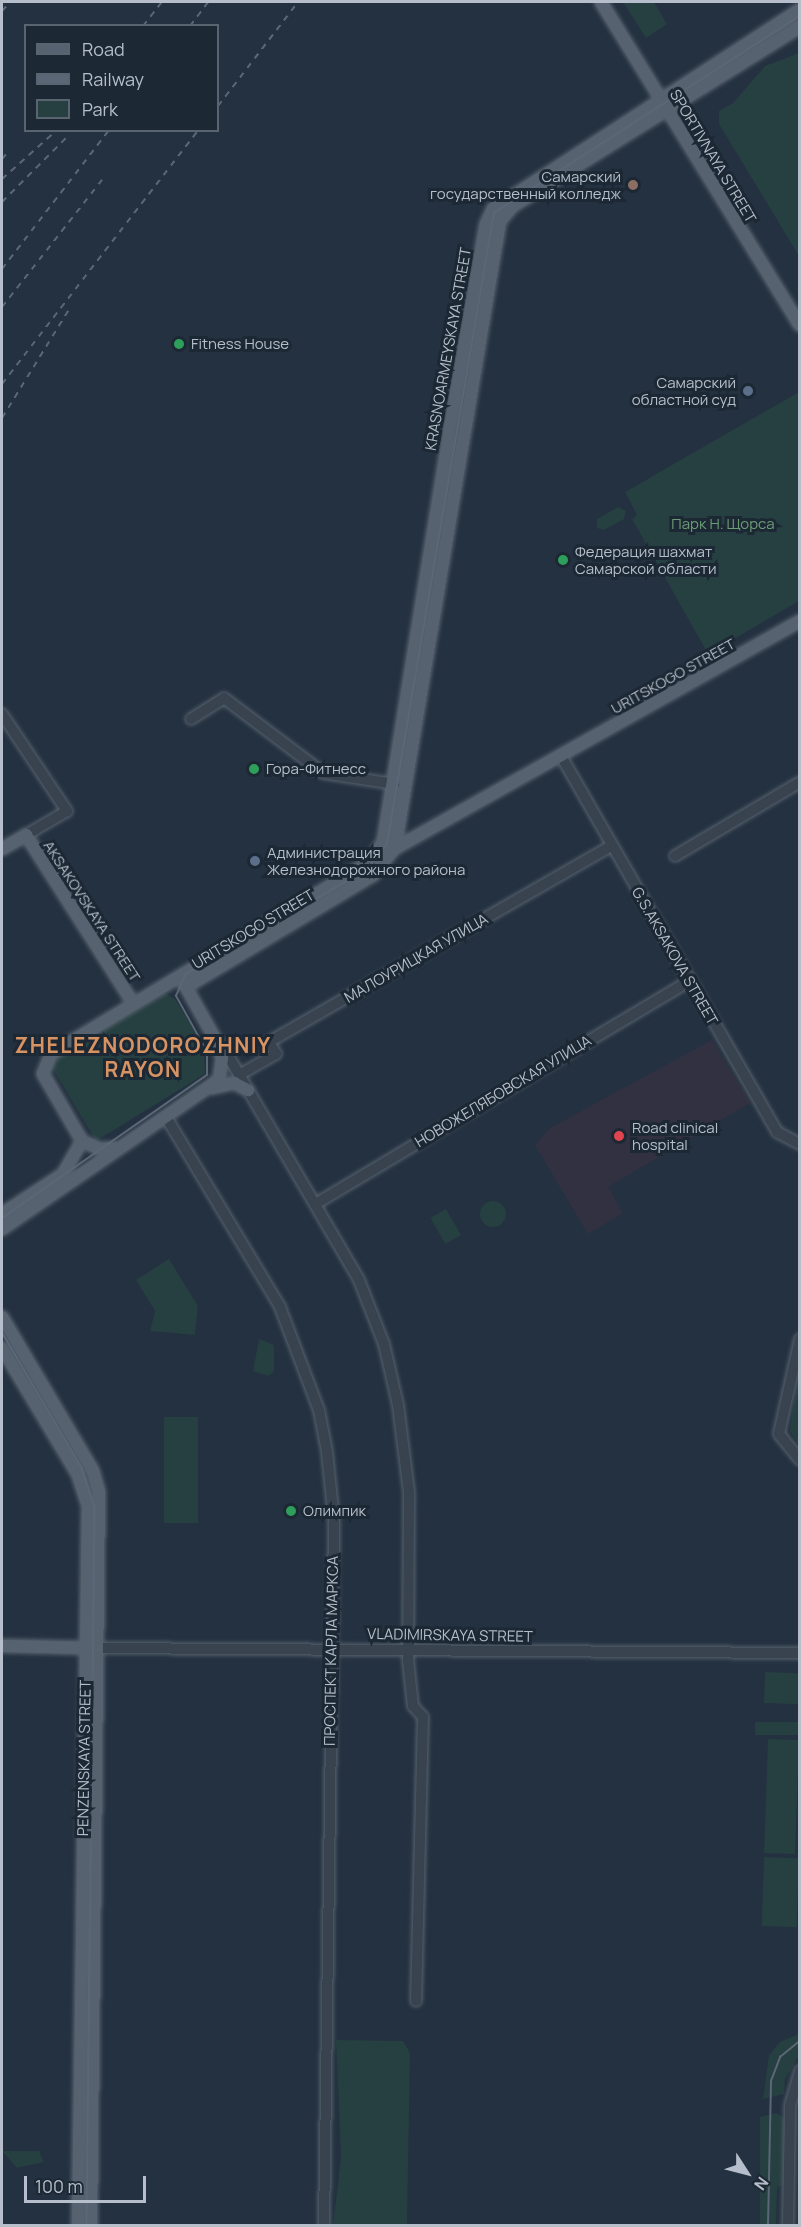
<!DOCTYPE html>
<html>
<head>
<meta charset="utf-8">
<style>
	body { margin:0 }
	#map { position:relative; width:801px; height:2227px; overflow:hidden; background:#243140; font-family:Manrope,sans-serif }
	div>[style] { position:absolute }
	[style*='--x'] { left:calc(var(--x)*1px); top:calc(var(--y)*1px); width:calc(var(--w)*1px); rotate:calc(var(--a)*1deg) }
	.medical>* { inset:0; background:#323141 }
	.green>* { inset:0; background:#263f41; transform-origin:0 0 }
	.round { border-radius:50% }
	.roads { filter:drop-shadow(0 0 2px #56616d) drop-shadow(0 0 2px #56616d) }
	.minor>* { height:10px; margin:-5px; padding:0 5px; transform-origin:5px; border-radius:5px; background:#394350 }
	.major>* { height:12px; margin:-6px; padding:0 6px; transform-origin:6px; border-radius:6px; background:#576270 }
	.tram>* { height:1.5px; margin:-0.75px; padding:0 0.75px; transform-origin:0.75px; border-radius:0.75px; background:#5b6777 }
	.rail>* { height:2px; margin-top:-1px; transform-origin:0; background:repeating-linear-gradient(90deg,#5b6777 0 6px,transparent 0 12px) }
	.dots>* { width:16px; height:16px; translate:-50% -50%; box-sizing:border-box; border:3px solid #1d2835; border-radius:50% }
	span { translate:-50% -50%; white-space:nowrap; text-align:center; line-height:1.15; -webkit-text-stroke:6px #1d2835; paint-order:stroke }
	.street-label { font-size:15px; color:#b5beca }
	.poi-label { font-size:15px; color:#b5beca }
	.right { translate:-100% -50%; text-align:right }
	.left { translate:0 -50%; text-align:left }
	.park-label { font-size:15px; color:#6c9c76 }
	.district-label { font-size:21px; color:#d89363; font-weight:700; letter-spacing:1.5px }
	.frame { position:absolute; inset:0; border:3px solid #b5beca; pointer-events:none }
	.legend { position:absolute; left:24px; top:24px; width:195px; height:108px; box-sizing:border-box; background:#1d2835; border:2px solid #5a6471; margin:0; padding:8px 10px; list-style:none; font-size:18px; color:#b5beca }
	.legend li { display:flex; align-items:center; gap:12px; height:30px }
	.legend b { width:30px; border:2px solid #5a6471 }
	.north { position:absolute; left:717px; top:2143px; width:60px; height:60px; -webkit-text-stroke:4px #1d2835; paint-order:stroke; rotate:126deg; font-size:16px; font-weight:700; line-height:24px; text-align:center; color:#b5beca }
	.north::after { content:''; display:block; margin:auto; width:21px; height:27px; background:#b5beca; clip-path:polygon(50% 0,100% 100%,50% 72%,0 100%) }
	.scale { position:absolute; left:24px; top:2176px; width:122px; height:27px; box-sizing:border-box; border:3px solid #b5beca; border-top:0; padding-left:8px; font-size:18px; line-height:21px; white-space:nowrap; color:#b5beca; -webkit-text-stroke:4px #1d2835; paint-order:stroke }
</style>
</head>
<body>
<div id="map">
	<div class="medical">
		<i style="clip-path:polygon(712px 1040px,750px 1103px,608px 1187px,623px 1213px,588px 1234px,535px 1145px,550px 1128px)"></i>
	</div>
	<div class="green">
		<i style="clip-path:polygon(623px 2px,654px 2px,667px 24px,646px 38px)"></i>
		<i style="clip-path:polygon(799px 53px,799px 256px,719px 124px,719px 111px,733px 103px,765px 66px)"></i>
		<i style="clip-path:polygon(799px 392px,799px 601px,708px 654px,632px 519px,637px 515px,625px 492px)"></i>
		<i style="clip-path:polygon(618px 507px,626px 511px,624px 519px,604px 530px,597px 528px,597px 519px)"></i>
		<i style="clip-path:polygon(163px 992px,175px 999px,204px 1047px,205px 1074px,96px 1141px,51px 1066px,54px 1058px)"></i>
		<i class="round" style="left:480px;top:1201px;width:26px;height:26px"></i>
		<i style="left:446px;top:1209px;width:30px;height:18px;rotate:60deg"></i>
		<i style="clip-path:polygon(169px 1259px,198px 1306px,195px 1335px,150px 1331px,155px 1311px,136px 1280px)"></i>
		<i style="clip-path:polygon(259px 1339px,274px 1345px,274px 1371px,268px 1376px,253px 1371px)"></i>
		<i style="clip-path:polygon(799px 1367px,799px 1445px,790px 1431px)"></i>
		<i style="left:198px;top:1417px;width:106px;height:34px;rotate:90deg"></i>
		<i style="left:765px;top:1672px;width:34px;height:31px;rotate:2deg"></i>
		<i style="left:755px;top:1722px;width:44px;height:13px"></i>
		<i style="left:768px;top:1739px;width:31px;height:114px;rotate:2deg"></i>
		<i style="left:764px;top:1857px;width:35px;height:69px;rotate:2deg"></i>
		<i style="clip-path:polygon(799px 2034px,799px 2056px,785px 2079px,784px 2094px,763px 2099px,769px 2055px,780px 2042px)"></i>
		<i style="clip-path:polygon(336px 2040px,403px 2041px,410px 2053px,407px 2225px,333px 2225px,341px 2158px)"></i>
		<i style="clip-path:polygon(777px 2113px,785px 2119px,784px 2184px,777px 2187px,776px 2225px,760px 2225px,760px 2117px)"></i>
		<i style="clip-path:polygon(2px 2151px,39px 2151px,44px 2162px,17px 2168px)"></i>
	</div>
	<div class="roads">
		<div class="minor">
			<i style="--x:2;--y:714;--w:117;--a:56.2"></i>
			<i style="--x:67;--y:811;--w:48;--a:149.7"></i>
			<i style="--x:191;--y:719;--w:39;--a:-32"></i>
			<i style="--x:224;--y:698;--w:124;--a:37.1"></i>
			<i style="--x:323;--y:773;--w:72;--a:8.8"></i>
			<i style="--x:561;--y:756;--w:434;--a:60.1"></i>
			<i style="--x:777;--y:1132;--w:26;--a:28"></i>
			<i style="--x:675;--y:856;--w:145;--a:-30.6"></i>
			<i style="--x:220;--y:1042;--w:276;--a:59.7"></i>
			<i style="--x:359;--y:1280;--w:69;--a:68.7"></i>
			<i style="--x:384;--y:1344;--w:63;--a:77.1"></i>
			<i style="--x:398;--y:1405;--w:88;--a:82.8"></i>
			<i style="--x:409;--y:1492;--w:168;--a:90.3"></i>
			<i style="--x:408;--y:1660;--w:46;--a:83.8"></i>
			<i style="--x:413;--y:1706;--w:15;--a:48"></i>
			<i style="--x:423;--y:1717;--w:284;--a:91.4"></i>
			<i style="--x:239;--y:1075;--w:43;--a:-29.6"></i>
			<i style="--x:276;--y:1054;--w:14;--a:-120"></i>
			<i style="--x:269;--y:1042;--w:394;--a:-29.8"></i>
			<i style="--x:166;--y:1117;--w:222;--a:59"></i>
			<i style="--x:280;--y:1307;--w:110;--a:69.3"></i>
			<i style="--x:319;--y:1410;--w:43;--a:79.2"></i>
			<i style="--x:327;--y:1452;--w:68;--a:84.1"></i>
			<i style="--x:334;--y:1520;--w:706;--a:90.81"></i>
			<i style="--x:317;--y:1203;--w:434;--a:-30.8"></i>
			<i style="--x:800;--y:1339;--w:97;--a:102.5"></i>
			<i style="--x:779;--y:1434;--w:33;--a:51"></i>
			<i style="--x:100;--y:1648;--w:700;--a:0.41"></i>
			<i style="--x:788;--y:2226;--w:120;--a:-89"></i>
			<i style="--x:790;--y:2106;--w:37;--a:-74"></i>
		</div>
		<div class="major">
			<i style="--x:601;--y:2;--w:379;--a:58.4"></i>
			<i style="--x:2;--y:849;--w:28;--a:-30"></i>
			<i style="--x:26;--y:835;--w:199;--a:57.5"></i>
			<i style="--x:392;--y:850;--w:468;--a:-29.3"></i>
			<i style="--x:186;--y:987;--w:218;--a:-30.9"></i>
			<i style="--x:373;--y:875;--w:35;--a:-51"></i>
			<i style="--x:395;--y:848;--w:636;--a:-80.49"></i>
			<i style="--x:500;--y:221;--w:20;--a:-49"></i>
			<i style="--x:513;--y:206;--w:338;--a:-32"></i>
			<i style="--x:212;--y:1088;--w:23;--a:-13"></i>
			<i style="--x:234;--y:1083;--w:16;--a:27"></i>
			<i style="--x:117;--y:1148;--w:17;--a:177"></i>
			<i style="--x:100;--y:1149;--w:20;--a:-156"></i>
			<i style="--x:82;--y:1141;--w:78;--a:-120.2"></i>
			<i style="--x:43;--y:1074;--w:22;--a:-68"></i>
			<i style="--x:51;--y:1054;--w:371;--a:-31.1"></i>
			<i style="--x:369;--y:862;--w:24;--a:-55"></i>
			<i style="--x:383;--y:842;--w:414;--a:-80.8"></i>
			<i style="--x:449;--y:433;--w:212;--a:-80"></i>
			<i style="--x:486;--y:224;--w:17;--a:-65"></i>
			<i style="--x:493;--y:209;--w:366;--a:-33"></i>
			<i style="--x:2;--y:1214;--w:73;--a:-33.3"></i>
			<i style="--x:63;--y:1174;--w:38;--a:-60"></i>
			<i style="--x:2;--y:1229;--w:263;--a:-34.5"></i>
			<i style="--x:219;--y:1080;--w:22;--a:-82"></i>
			<i style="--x:222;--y:1058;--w:15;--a:-106"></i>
			<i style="--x:218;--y:1044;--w:71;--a:-119.4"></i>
			<i style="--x:2;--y:1317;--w:179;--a:59.4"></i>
			<i style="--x:93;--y:1471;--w:22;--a:74"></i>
			<i style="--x:99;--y:1492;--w:734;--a:90.62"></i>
			<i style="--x:2;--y:1348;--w:148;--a:59.1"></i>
			<i style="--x:78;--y:1475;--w:32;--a:72"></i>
			<i style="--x:88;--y:1505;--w:721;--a:90.79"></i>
			<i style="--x:2;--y:1646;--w:91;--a:1.3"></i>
		</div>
	</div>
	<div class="tram">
		<i style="--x:2;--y:1218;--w:250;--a:-34.9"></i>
		<i style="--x:207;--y:1075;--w:23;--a:-90"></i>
		<i style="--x:207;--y:1052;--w:64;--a:-119"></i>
		<i style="--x:176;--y:996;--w:24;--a:-66"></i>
		<i style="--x:186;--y:974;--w:208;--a:-30"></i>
		<i style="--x:366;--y:870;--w:33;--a:-51"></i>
		<i style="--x:387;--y:844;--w:640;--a:-80.38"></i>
		<i style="--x:494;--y:213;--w:364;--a:-32.8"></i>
		<i style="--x:2;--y:1332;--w:158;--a:59.5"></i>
		<i style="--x:82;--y:1468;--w:41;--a:71.6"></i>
		<i style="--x:95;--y:1507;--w:719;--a:90.64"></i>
		<i style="--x:768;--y:2226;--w:145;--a:-88.8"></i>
		<i style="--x:771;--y:2081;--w:26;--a:-69"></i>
		<i style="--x:780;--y:2057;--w:26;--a:-39"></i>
	</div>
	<div class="rail">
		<i style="--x:2;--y:11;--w:12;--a:-48"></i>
		<i style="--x:143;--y:26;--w:31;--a:-52"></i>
		<i style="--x:190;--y:26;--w:30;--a:-53"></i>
		<i style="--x:218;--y:106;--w:131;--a:-52.4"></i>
		<i style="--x:2;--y:159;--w:9;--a:-49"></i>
		<i style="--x:2;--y:179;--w:74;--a:-41.7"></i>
		<i style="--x:2;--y:202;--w:91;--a:-45"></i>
		<i style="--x:2;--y:269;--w:175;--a:-52.4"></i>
		<i style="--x:2;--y:307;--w:162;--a:-51.8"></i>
		<i style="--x:2;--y:384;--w:321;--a:-52.3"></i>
		<i style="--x:2;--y:418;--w:126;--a:-58.3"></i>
	</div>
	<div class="dots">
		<i style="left:633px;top:185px;background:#8d6e63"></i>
		<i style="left:179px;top:344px;background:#2e9e5b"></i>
		<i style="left:748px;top:391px;background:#5c6f8a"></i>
		<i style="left:563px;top:560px;background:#2e9e5b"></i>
		<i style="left:254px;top:769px;background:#2e9e5b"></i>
		<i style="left:255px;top:861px;background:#5c6f8a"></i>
		<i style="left:619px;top:1136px;background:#e0444e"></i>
		<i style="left:291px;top:1511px;background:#2e9e5b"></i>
	</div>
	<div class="street-label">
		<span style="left:713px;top:156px;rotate:59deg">SPORTIVNAYA STREET</span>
		<span style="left:448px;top:349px;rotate:-80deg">KRASNOARMEYSKAYA STREET</span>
		<span style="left:673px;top:676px;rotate:-29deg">URITSKOGO STREET</span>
		<span style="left:92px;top:911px;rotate:57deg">AKSAKOVSKAYA STREET</span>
		<span style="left:253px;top:929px;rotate:-31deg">URITSKOGO STREET</span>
		<span style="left:675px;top:956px;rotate:60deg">G.S.AKSAKOVA STREET</span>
		<span style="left:416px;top:958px;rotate:-30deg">МАЛОУРИЦКАЯ УЛИЦА</span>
		<span style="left:503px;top:1091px;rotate:-31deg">НОВОЖЕЛЯБОВСКАЯ УЛИЦА</span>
		<span style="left:450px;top:1635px;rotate:1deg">VLADIMIRSKAYA STREET</span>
		<span style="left:331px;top:1651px;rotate:-89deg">ПРОСПЕКТ КАРЛА МАРКСА</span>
		<span style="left:84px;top:1758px;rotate:-89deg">PENZENSKAYA STREET</span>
	</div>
	<div class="poi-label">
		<span class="right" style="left:621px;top:185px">Самарский<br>государственный колледж</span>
		<span class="left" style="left:191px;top:344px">Fitness House</span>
		<span class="right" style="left:736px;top:391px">Самарский<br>областной суд</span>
		<span class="left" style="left:575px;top:560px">Федерация шахмат<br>Самарской области</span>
		<span class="left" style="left:266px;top:769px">Гора-Фитнесс</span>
		<span class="left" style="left:267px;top:861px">Администрация<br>Железнодорожного района</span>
		<span class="left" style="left:632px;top:1136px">Road clinical<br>hospital</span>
		<span class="left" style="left:303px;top:1511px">Олимпик</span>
	</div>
	<div class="park-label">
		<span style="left:723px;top:524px">Парк Н. Щорса</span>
	</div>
	<div class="district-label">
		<span style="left:143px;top:1057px">ZHELEZNODOROZHNIY<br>RAYON</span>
	</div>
	<div class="frame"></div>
	<ul class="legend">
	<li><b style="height:8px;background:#576270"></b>Road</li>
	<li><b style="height:8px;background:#5b6777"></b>Railway</li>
	<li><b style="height:16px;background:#263f41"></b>Park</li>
	</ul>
	<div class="north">N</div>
	<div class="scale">100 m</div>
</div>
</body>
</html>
